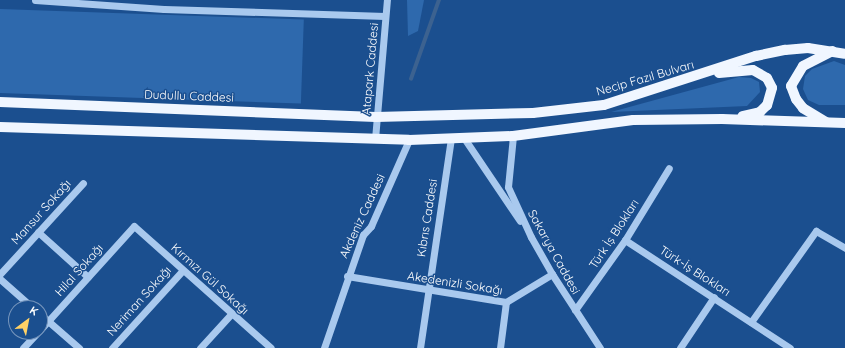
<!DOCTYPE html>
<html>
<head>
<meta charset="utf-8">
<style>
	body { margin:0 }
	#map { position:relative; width:845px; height:348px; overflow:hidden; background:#1b4f8f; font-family:Quicksand,sans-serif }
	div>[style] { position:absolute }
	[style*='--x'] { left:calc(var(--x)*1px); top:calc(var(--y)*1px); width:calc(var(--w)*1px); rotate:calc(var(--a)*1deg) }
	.green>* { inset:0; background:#2e69ad; transform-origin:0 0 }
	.stream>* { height:3.5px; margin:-1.75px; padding:0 1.75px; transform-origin:1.75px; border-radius:1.75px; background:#3c6290 }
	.minor>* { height:7px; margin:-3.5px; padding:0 3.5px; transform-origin:3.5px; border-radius:3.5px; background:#a9c9ee }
	.major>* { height:10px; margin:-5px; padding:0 5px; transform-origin:5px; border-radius:5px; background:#f0f6ff }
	span { translate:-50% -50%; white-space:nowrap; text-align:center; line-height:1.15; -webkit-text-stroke:3px #1b4f8f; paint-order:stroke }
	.street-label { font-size:12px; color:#fff }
	.north { position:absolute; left:8px; top:300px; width:40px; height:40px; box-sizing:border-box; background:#1b4f8f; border:1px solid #7695bc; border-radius:50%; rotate:32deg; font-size:11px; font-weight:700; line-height:16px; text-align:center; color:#fff }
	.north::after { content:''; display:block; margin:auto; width:14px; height:18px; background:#ffd166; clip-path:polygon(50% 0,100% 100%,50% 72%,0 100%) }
</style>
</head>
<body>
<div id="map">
	<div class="green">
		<i style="clip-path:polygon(407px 0,424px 0,418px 31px,408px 36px)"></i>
		<i style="left:0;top:9px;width:304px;height:84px;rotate:2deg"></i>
		<i style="clip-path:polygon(834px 61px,845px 65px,845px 105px,819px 105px,808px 100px,803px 89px,805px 76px,812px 69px)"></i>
		<i style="clip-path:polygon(739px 77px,751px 78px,759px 82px,760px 92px,747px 106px,611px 112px)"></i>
	</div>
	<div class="stream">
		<i style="--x:411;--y:79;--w:84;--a:-70.5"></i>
	</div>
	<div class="minor">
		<i style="--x:35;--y:0;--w:129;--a:4"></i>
		<i style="--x:164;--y:9;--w:221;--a:1.8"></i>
		<i style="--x:513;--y:136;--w:51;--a:95.6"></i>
		<i style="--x:508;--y:187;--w:55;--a:65.3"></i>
		<i style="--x:531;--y:237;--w:43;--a:60.4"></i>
		<i style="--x:552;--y:274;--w:88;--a:57"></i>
		<i style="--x:464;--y:138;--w:100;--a:56"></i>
		<i style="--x:375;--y:139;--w:140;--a:-85.1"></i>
		<i style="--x:38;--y:232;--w:67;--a:42"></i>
		<i style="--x:625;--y:240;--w:197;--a:33.2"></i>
		<i style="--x:0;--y:274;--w:123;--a:-47.6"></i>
		<i style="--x:347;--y:276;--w:161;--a:9.3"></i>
		<i style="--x:506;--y:302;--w:54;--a:-31.3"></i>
		<i style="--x:0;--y:279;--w:44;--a:41.3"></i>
		<i style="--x:575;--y:310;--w:86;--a:-54.5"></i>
		<i style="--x:625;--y:240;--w:84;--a:-58.6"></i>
		<i style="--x:40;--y:314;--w:52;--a:41.1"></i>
		<i style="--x:751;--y:322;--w:112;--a:-54.5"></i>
		<i style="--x:816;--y:231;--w:34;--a:30"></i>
		<i style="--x:40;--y:330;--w:140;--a:-47.9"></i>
		<i style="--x:134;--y:226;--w:183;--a:41.7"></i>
		<i style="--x:23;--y:348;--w:22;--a:-47"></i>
		<i style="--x:112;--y:348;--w:105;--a:-47.7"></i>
		<i style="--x:200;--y:348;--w:47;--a:-47.6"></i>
		<i style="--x:324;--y:348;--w:120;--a:-71"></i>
		<i style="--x:363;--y:235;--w:12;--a:-48"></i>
		<i style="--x:371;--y:226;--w:94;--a:-66.2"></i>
		<i style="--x:420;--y:348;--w:211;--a:-81.6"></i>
		<i style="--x:500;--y:348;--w:46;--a:-82.6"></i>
		<i style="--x:680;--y:348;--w:61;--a:-56.3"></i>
	</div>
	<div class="major">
		<i style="--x:719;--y:73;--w:34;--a:-5"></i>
		<i style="--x:753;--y:70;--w:16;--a:30"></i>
		<i style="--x:767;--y:78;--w:11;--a:63"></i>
		<i style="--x:772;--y:88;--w:18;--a:106"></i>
		<i style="--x:767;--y:105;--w:10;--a:135"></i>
		<i style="--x:760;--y:112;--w:18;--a:167"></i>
		<i style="--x:0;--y:102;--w:376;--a:2.3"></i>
		<i style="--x:376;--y:117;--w:157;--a:-1.5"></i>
		<i style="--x:533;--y:113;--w:71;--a:-6.4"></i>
		<i style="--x:604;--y:105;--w:160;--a:-17.9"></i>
		<i style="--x:756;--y:56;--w:30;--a:-12"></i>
		<i style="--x:785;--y:50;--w:23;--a:-5"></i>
		<i style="--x:808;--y:48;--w:37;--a:9"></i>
		<i style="--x:826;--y:122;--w:27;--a:-149"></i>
		<i style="--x:803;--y:108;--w:11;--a:-128"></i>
		<i style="--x:796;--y:99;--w:14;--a:-111"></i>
		<i style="--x:791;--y:86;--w:23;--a:-59"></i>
		<i style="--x:803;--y:66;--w:33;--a:-27"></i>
		<i style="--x:0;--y:127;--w:409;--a:1.8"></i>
		<i style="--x:409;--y:140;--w:104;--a:-2.2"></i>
		<i style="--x:513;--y:136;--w:121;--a:-7.6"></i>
		<i style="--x:633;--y:120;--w:89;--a:-0.6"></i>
		<i style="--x:722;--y:119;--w:123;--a:1.9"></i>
	</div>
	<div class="street-label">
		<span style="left:370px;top:69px;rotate:-85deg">Atapark Caddesi</span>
		<span style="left:645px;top:78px;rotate:-16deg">Necip Fazıl Bulvarı</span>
		<span style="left:189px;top:96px;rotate:2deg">Dudullu Caddesi</span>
		<span style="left:41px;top:212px;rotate:-48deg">Mansur Sokağı</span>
		<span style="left:362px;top:216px;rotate:-65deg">Akdeniz Caddesi</span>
		<span style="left:427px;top:218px;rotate:-81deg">Kıbrıs Caddesi</span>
		<span style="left:614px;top:234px;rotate:-57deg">Türk İş Blokları</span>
		<span style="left:554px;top:252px;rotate:61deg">Sakarya Caddesi</span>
		<span style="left:79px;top:270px;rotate:-48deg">Hilal Sokağı</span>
		<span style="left:695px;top:271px;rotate:33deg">Türk-İş Blokları</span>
		<span style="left:210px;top:279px;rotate:42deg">Kırmızı Gül Sokağı</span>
		<span style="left:455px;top:283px;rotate:9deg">Akedenizli Sokağı</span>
		<span style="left:139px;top:301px;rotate:-48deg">Neriman Sokağı</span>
	</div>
	<div class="north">K</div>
</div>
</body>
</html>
